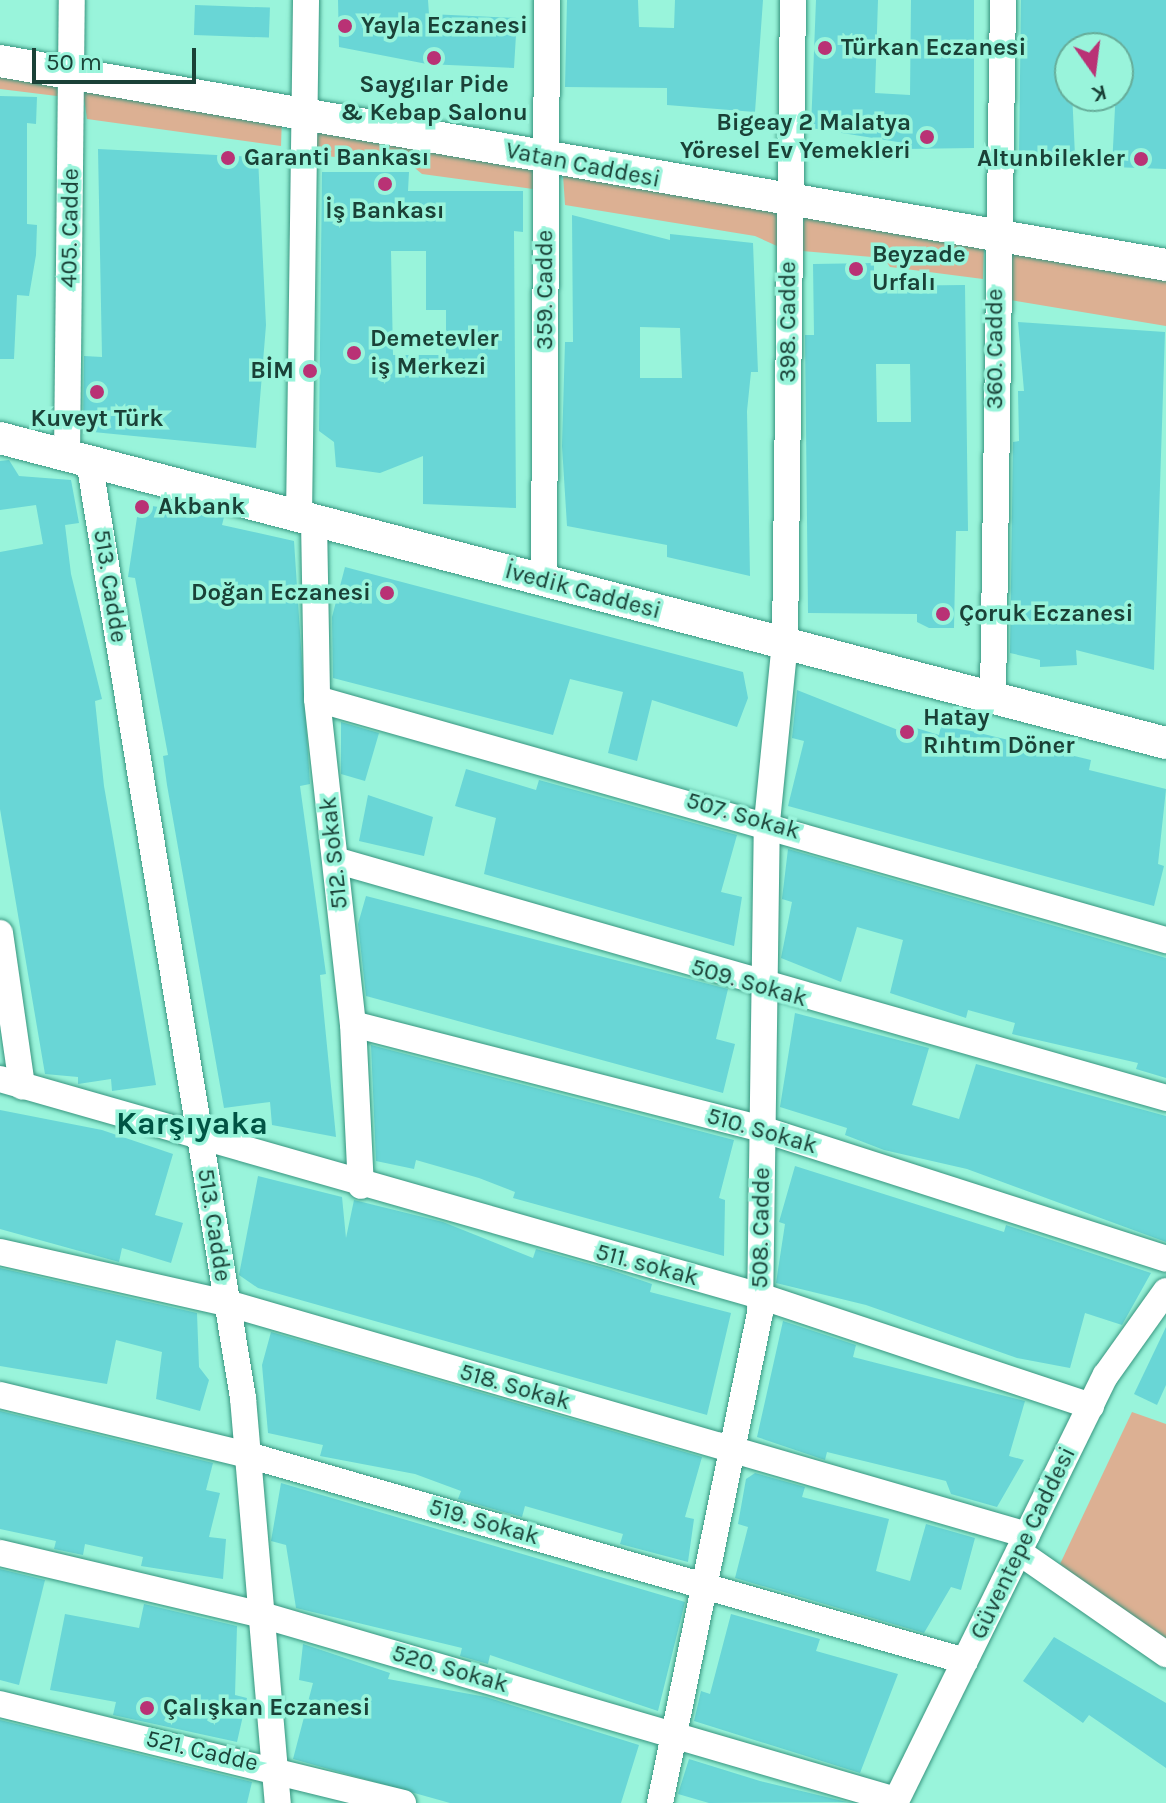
<!DOCTYPE html>
<html>
<head>
<meta charset="utf-8">
<style>
	body { margin:0 }
	#map { position:relative; width:1166px; height:1803px; overflow:hidden; background:#99f4db; font-family:Karla,sans-serif }
	div>[style] { position:absolute }
	[style*='--x'] { left:calc(var(--x)*1px); top:calc(var(--y)*1px); width:calc(var(--w)*1px); rotate:calc(var(--a)*1deg) }
	.green>* { inset:0; background:#dcb093 }
	.building>* { inset:0; background:#69d6d6; transform-origin:0 0 }
	.roads { filter:drop-shadow(0 0 2px #37957f) drop-shadow(0 0 2px #37957f) }
	.minor>* { height:26px; margin:-13px; padding:0 13px; transform-origin:13px; border-radius:13px; background:#fff }
	.major>* { height:32px; margin:-16px; padding:0 16px; transform-origin:16px; border-radius:16px; background:#fff }
	.dots>* { width:22px; height:22px; translate:-50% -50%; box-sizing:border-box; border:4px solid #99f4db; border-radius:50% }
	span { translate:-50% -50%; white-space:nowrap; text-align:center; line-height:1.15; -webkit-text-stroke:7px #99f4db; paint-order:stroke }
	.poi-label { font-size:24px; color:#1a4137; font-weight:700 }
	.left { translate:0 -50%; text-align:left }
	.right { translate:-100% -50%; text-align:right }
	.street-label { font-size:24px; color:#1a4137 }
	.district-label { font-size:32px; color:#005444; font-weight:700 }
	.north { position:absolute; left:1054px; top:32px; width:80px; height:80px; box-sizing:border-box; background:#99f4db; border:2px solid #66ac99; border-radius:50%; rotate:166deg; font-size:22px; font-weight:700; line-height:32px; text-align:center; color:#1a4137 }
	.north::after { content:''; display:block; margin:auto; width:28px; height:36px; background:#b93275; clip-path:polygon(50% 0,100% 100%,50% 72%,0 100%) }
	.scale { position:absolute; left:32px; top:48px; width:164px; height:36px; box-sizing:border-box; border:4px solid #1a4137; border-top:0; padding-left:10px; font-size:24px; line-height:28px; white-space:nowrap; color:#1a4137; -webkit-text-stroke:6px #99f4db; paint-order:stroke }
</style>
</head>
<body>
<div id="map">
	<div class="green">
		<i style="clip-path:polygon(0 69px,61px 81px,65px 97px,0 89px)"></i>
		<i style="clip-path:polygon(82px 84px,282px 116px,281px 146px,87px 119px)"></i>
		<i style="clip-path:polygon(312px 121px,533px 167px,533px 189px,422px 174px,410px 164px,314px 155px)"></i>
		<i style="clip-path:polygon(563px 175px,778px 211px,777px 246px,755px 236px,565px 205px)"></i>
		<i style="clip-path:polygon(804px 213px,984px 246px,983px 279px,890px 267px,884px 258px,802px 251px)"></i>
		<i style="clip-path:polygon(1007px 249px,1166px 278px,1166px 326px,1010px 300px)"></i>
		<i style="clip-path:polygon(1132px 1412px,1166px 1424px,1166px 1643px,1060px 1564px)"></i>
	</div>
	<div class="building">
		<i style="clip-path:polygon(338px 0,428px 0,429px 14px,517px 18px,514px 68px,427px 64px,339px 47px)"></i>
		<i style="clip-path:polygon(567px 0,638px 0,639px 27px,674px 28px,675px 0,763px 0,755px 112px,667px 105px,667px 88px,565px 87px)"></i>
		<i style="clip-path:polygon(816px 0,878px 0,875px 93px,910px 95px,911px 0,974px 0,974px 148px,904px 149px,904px 143px,811px 128px)"></i>
		<i style="clip-path:polygon(1021px 0,1166px 0,1166px 169px,1112px 167px,1118px 48px,1070px 48px,1075px 156px,1019px 155px)"></i>
		<i style="left:195px;top:5px;width:75px;height:30px;rotate:2deg"></i>
		<i style="clip-path:polygon(0 96px,37px 97px,36px 124px,27px 123px,27px 224px,37px 225px,36px 255px,29px 296px,17px 295px,14px 359px,0 359px)"></i>
		<i style="clip-path:polygon(98px 149px,258px 157px,266px 325px,256px 448px,83px 431px,84px 356px,102px 357px)"></i>
		<i style="clip-path:polygon(evenodd,322px 172px,409px 172px,408px 191px,523px 191px,523px 232px,514px 231px,516px 508px,423px 504px,423px 456px,380px 473px,336px 467px,334px 442px,319px 431px,322px 172px,391px 251px,426px 251px,426px 310px,446px 310px,446px 355px,393px 355px,391px 251px)"></i>
		<i style="clip-path:polygon(evenodd,572px 215px,670px 240px,670px 234px,753px 243px,758px 372px,751px 372px,747px 411px,750px 576px,667px 557px,667px 545px,567px 526px,562px 446px,565px 342px,573px 342px,572px 215px,640px 327px,680px 328px,682px 378px,640px 378px,640px 327px)"></i>
		<i style="clip-path:polygon(evenodd,874px 263px,874px 286px,965px 285px,968px 531px,956px 531px,954px 628px,929px 628px,917px 622px,917px 614px,808px 613px,805px 335px,814px 335px,813px 264px,874px 263px,876px 364px,910px 364px,911px 422px,877px 422px,876px 364px)"></i>
		<i style="clip-path:polygon(1018px 322px,1165px 332px,1154px 670px,1076px 650px,1077px 665px,1040px 667px,1040px 660px,1010px 653px,1013px 442px,1019px 441px,1018px 391px,1024px 391px)"></i>
		<i style="clip-path:polygon(9px 460px,19px 476px,71px 480px,79px 523px,65px 525px,71px 574px,102px 699px,95px 701px,104px 786px,156px 1085px,112px 1091px,111px 1079px,78px 1084px,78px 1077px,45px 1074px,0 809px,0 552px,43px 544px,36px 505px,0 510px,0 461px)"></i>
		<i style="clip-path:polygon(139px 504px,224px 517px,222px 525px,294px 541px,310px 784px,300px 786px,326px 974px,320px 975px,336px 1137px,272px 1125px,270px 1102px,224px 1108px,167px 785px,163px 756px,168px 755px,135px 578px,128px 577px)"></i>
		<i style="clip-path:polygon(345px 567px,743px 672px,748px 698px,737px 727px,652px 700px,637px 761px,608px 753px,623px 692px,570px 679px,553px 735px,333px 678px,332px 617px)"></i>
		<i style="clip-path:polygon(797px 690px,898px 730px,900px 723px,939px 735px,941px 726px,971px 731px,1091px 760px,1089px 770px,1166px 789px,1158px 864px,1164px 866px,1154px 906px,788px 806px,804px 741px,792px 738px)"></i>
		<i style="clip-path:polygon(341px 722px,379px 733px,365px 781px,341px 774px)"></i>
		<i style="clip-path:polygon(466px 769px,536px 790px,539px 780px,737px 835px,721px 892px,742px 897px,734px 946px,484px 874px,496px 818px,455px 806px)"></i>
		<i style="clip-path:polygon(368px 795px,433px 817px,424px 856px,359px 841px)"></i>
		<i style="clip-path:polygon(788px 849px,1166px 958px,1166px 1078px,1136px 1069px,1138px 1063px,1012px 1034px,1015px 1023px,968px 1010px,966px 1018px,890px 993px,903px 940px,857px 927px,841px 982px,781px 958px,792px 902px,782px 899px)"></i>
		<i style="clip-path:polygon(366px 896px,728px 989px,716px 1039px,735px 1044px,723px 1093px,366px 996px,358px 924px)"></i>
		<i style="clip-path:polygon(795px 1013px,929px 1048px,912px 1105px,959px 1119px,976px 1064px,1166px 1116px,1166px 1242px,967px 1169px,884px 1150px,845px 1135px,847px 1128px,780px 1107px)"></i>
		<i style="clip-path:polygon(371px 1045px,734px 1140px,719px 1198px,725px 1200px,724px 1256px,513px 1198px,515px 1192px,479px 1178px,416px 1160px,414px 1169px,376px 1161px)"></i>
		<i style="clip-path:polygon(0 1110px,102px 1130px,173px 1154px,155px 1215px,183px 1223px,171px 1263px,122px 1248px,119px 1262px,0 1229px)"></i>
		<i style="clip-path:polygon(795px 1166px,1004px 1232px,1006px 1225px,1151px 1273px,1122px 1325px,1085px 1313px,1070px 1368px,1017px 1358px,866px 1305px,776px 1283px,785px 1224px,779px 1222px)"></i>
		<i style="clip-path:polygon(258px 1176px,342px 1197px,346px 1238px,354px 1200px,443px 1222px,533px 1258px,536px 1249px,611px 1270px,652px 1284px,650px 1292px,731px 1313px,707px 1415px,258px 1288px,239px 1275px)"></i>
		<i style="clip-path:polygon(0 1268px,197px 1313px,199px 1367px,209px 1380px,200px 1411px,156px 1399px,162px 1352px,116px 1340px,107px 1384px,0 1366px)"></i>
		<i style="clip-path:polygon(783px 1321px,856px 1345px,853px 1357px,1025px 1401px,1009px 1456px,1024px 1460px,997px 1507px,951px 1494px,946px 1481px,827px 1452px,825px 1460px,757px 1437px)"></i>
		<i style="clip-path:polygon(1166px 1327px,1166px 1385px,1157px 1405px,1134px 1394px)"></i>
		<i style="clip-path:polygon(271px 1332px,702px 1457px,685px 1517px,694px 1519px,688px 1562px,620px 1544px,623px 1534px,525px 1506px,522px 1517px,458px 1499px,461px 1491px,415px 1474px,320px 1456px,323px 1445px,268px 1433px,262px 1365px)"></i>
		<i style="clip-path:polygon(0 1411px,213px 1463px,206px 1490px,220px 1493px,209px 1537px,226px 1539px,223px 1579px,141px 1566px,143px 1557px,85px 1544px,83px 1555px,54px 1549px,56px 1541px,0 1529px)"></i>
		<i style="clip-path:polygon(755px 1473px,805px 1487px,802px 1497px,889px 1519px,876px 1571px,910px 1581px,926px 1524px,975px 1538px,961px 1590px,951px 1587px,924px 1633px,735px 1578px,748px 1527px,738px 1524px,746px 1479px)"></i>
		<i style="clip-path:polygon(281px 1483px,685px 1602px,658px 1711px,490px 1655px,488px 1664px,460px 1656px,462px 1648px,296px 1608px,286px 1545px,271px 1541px)"></i>
		<i style="clip-path:polygon(0 1569px,45px 1580px,19px 1685px,0 1680px)"></i>
		<i style="clip-path:polygon(144px 1604px,237px 1626px,235px 1695px,247px 1698px,237px 1742px,113px 1715px,116px 1702px,50px 1690px,65px 1614px,139px 1628px)"></i>
		<i style="clip-path:polygon(731px 1614px,820px 1639px,816px 1651px,898px 1674px,860px 1773px,694px 1721px,701px 1691px,710px 1694px)"></i>
		<i style="clip-path:polygon(1054px 1637px,1166px 1703px,1166px 1768px,1089px 1715px,1083px 1723px,1023px 1681px)"></i>
		<i style="clip-path:polygon(303px 1644px,390px 1673px,388px 1679px,486px 1697px,639px 1745px,621px 1803px,450px 1803px,293px 1759px,313px 1683px,299px 1680px)"></i>
		<i style="clip-path:polygon(0 1720px,252px 1782px,247px 1803px,0 1803px)"></i>
		<i style="clip-path:polygon(689px 1759px,760px 1781px,847px 1802px,709px 1803px,678px 1794px)"></i>
	</div>
	<div class="roads">
		<div class="minor">
			<i style="--x:67;--y:455;--w:455;--a:-89.4"></i>
			<i style="--x:89;--y:461;--w:950;--a:80.67"></i>
			<i style="--x:243;--y:1398;--w:407;--a:85.1"></i>
			<i style="--x:299;--y:516;--w:516;--a:-89.22"></i>
			<i style="--x:314;--y:521;--w:178;--a:89"></i>
			<i style="--x:317;--y:699;--w:327;--a:83.7"></i>
			<i style="--x:353;--y:1024;--w:162;--a:87.2"></i>
			<i style="--x:544;--y:580;--w:580;--a:-89.7"></i>
			<i style="--x:993;--y:698;--w:698;--a:-89.18"></i>
			<i style="--x:317;--y:699;--w:883;--a:15.85"></i>
			<i style="--x:335;--y:860;--w:864;--a:15.98"></i>
			<i style="--x:0;--y:933;--w:155;--a:81.8"></i>
			<i style="--x:353;--y:1024;--w:422;--a:14.4"></i>
			<i style="--x:762;--y:1129;--w:424;--a:17.8"></i>
			<i style="--x:0;--y:1079;--w:790;--a:15.94"></i>
			<i style="--x:760;--y:1296;--w:349;--a:18.4"></i>
			<i style="--x:0;--y:1252;--w:233;--a:12.7"></i>
			<i style="--x:227;--y:1303;--w:833;--a:16.17"></i>
			<i style="--x:0;--y:1395;--w:255;--a:13.6"></i>
			<i style="--x:248;--y:1455;--w:746;--a:16.03"></i>
			<i style="--x:1019;--y:1552;--w:179;--a:34.8"></i>
			<i style="--x:0;--y:1553;--w:269;--a:13.3"></i>
			<i style="--x:262;--y:1615;--w:660;--a:16.27"></i>
			<i style="--x:0;--y:1704;--w:415;--a:13.8"></i>
			<i style="--x:660;--y:1803;--w:500;--a:-78.47"></i>
			<i style="--x:760;--y:1313;--w:491;--a:-89.2"></i>
			<i style="--x:767;--y:822;--w:180;--a:-84.3"></i>
			<i style="--x:785;--y:643;--w:643;--a:-89.29"></i>
			<i style="--x:895;--y:1803;--w:477;--a:-63.8"></i>
			<i style="--x:1106;--y:1375;--w:103;--a:-54.5"></i>
		</div>
		<div class="major">
			<i style="--x:0;--y:61;--w:1184;--a:9.92"></i>
			<i style="--x:0;--y:438;--w:1205;--a:14.66"></i>
		</div>
	</div>
	<div class="dots">
		<i style="left:345px;top:26px;background:#b93275"></i>
		<i style="left:825px;top:48px;background:#b93275"></i>
		<i style="left:434px;top:58px;background:#b93275"></i>
		<i style="left:927px;top:137px;background:#b93275"></i>
		<i style="left:228px;top:158px;background:#b93275"></i>
		<i style="left:1141px;top:159px;background:#b93275"></i>
		<i style="left:385px;top:184px;background:#b93275"></i>
		<i style="left:856px;top:269px;background:#b93275"></i>
		<i style="left:354px;top:353px;background:#b93275"></i>
		<i style="left:310px;top:371px;background:#b93275"></i>
		<i style="left:97px;top:392px;background:#b93275"></i>
		<i style="left:142px;top:507px;background:#b93275"></i>
		<i style="left:387px;top:593px;background:#b93275"></i>
		<i style="left:943px;top:614px;background:#b93275"></i>
		<i style="left:907px;top:732px;background:#b93275"></i>
		<i style="left:147px;top:1708px;background:#b93275"></i>
	</div>
	<div class="poi-label">
		<span class="left" style="left:361px;top:26px">Yayla Eczanesi</span>
		<span class="left" style="left:841px;top:48px">Türkan Eczanesi</span>
		<span style="left:434px;top:99px">Saygılar Pide<br>&amp; Kebap Salonu</span>
		<span class="right" style="left:911px;top:137px">Bigeay 2 Malatya<br>Yöresel Ev Yemekleri</span>
		<span class="left" style="left:244px;top:158px">Garanti Bankası</span>
		<span class="right" style="left:1125px;top:159px">Altunbilekler</span>
		<span style="left:385px;top:211px">İş Bankası</span>
		<span class="left" style="left:872px;top:269px">Beyzade<br>Urfalı</span>
		<span class="left" style="left:370px;top:353px">Demetevler<br>iş Merkezi</span>
		<span class="right" style="left:294px;top:371px">BİM</span>
		<span style="left:97px;top:419px">Kuveyt Türk</span>
		<span class="left" style="left:158px;top:507px">Akbank</span>
		<span class="right" style="left:371px;top:593px">Doğan Eczanesi</span>
		<span class="left" style="left:959px;top:614px">Çoruk Eczanesi</span>
		<span class="left" style="left:923px;top:732px">Hatay<br>Rıhtım Döner</span>
		<span class="left" style="left:163px;top:1708px">Çalışkan Eczanesi</span>
	</div>
	<div class="street-label">
		<span style="left:583px;top:165px;rotate:11deg">Vatan Caddesi</span>
		<span style="left:70px;top:228px;rotate:-89deg">405. Cadde</span>
		<span style="left:545px;top:290px;rotate:-90deg">359. Cadde</span>
		<span style="left:788px;top:322px;rotate:-90deg">398. Cadde</span>
		<span style="left:995px;top:349px;rotate:-90deg">360. Cadde</span>
		<span style="left:110px;top:586px;rotate:81deg">513. Cadde</span>
		<span style="left:583px;top:591px;rotate:15deg">İvedik Caddesi</span>
		<span style="left:743px;top:816px;rotate:16deg">507. Sokak</span>
		<span style="left:334px;top:853px;rotate:-96deg">512. Sokak</span>
		<span style="left:749px;top:983px;rotate:16deg">509. Sokak</span>
		<span style="left:762px;top:1131px;rotate:16deg">510. Sokak</span>
		<span style="left:214px;top:1225px;rotate:81deg">513. Cadde</span>
		<span style="left:761px;top:1228px;rotate:-89deg">508. Cadde</span>
		<span style="left:647px;top:1265px;rotate:15deg">511. sokak</span>
		<span style="left:515px;top:1387px;rotate:16deg">518. Sokak</span>
		<span style="left:484px;top:1522px;rotate:16deg">519. Sokak</span>
		<span style="left:1023px;top:1543px;rotate:-64deg">Güventepe Caddesi</span>
		<span style="left:450px;top:1669px;rotate:16deg">520. Sokak</span>
		<span style="left:202px;top:1751px;rotate:13deg">521. Cadde</span>
	</div>
	<div class="district-label">
		<span style="left:192px;top:1124px">Karşıyaka</span>
	</div>
	<div class="north">K</div>
	<div class="scale">50 m</div>
</div>
</body>
</html>
